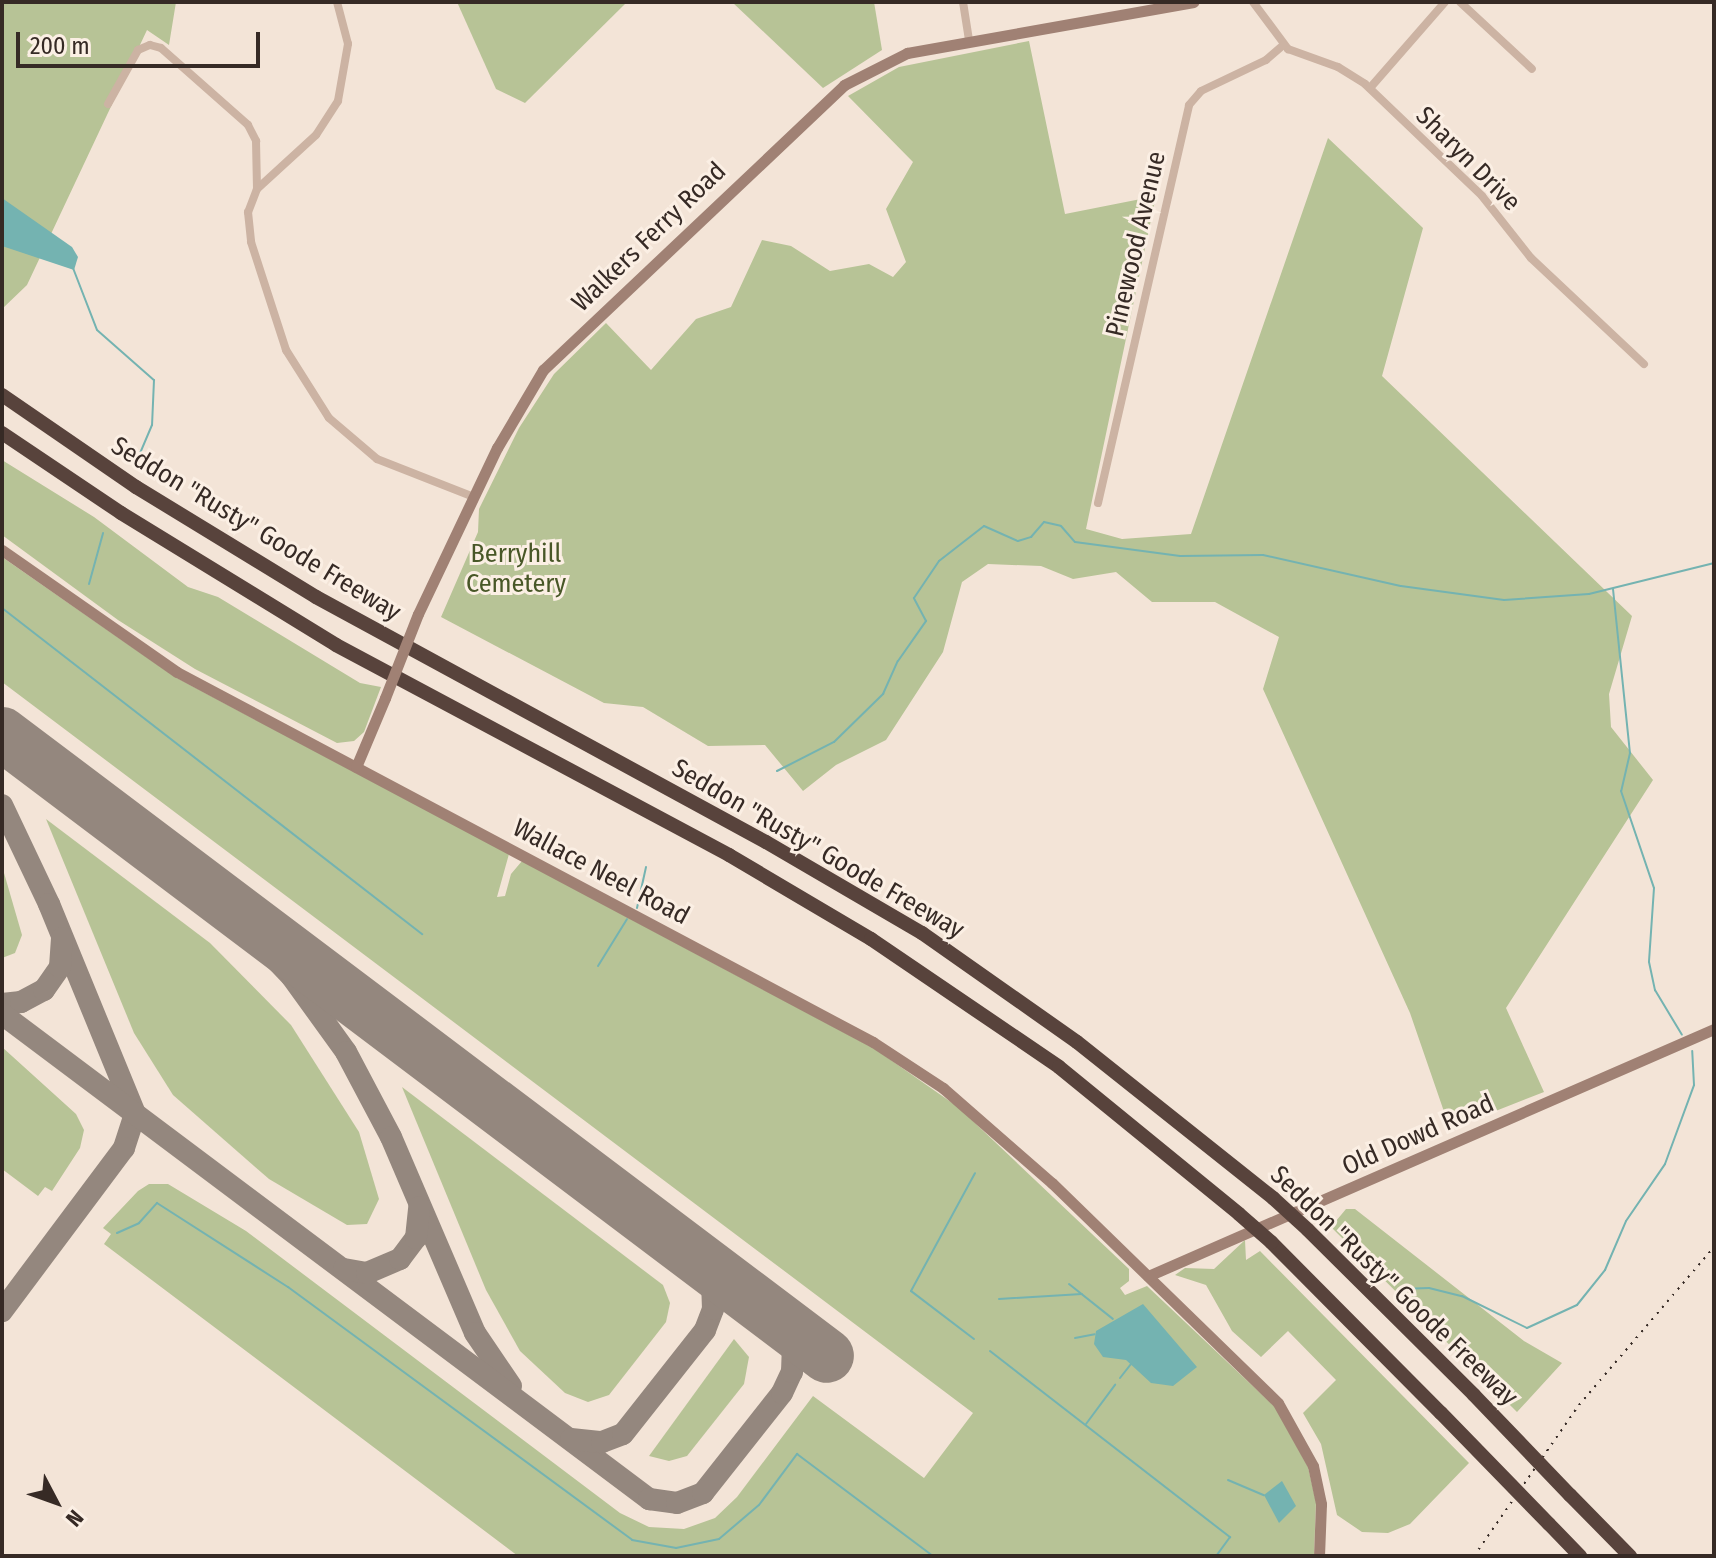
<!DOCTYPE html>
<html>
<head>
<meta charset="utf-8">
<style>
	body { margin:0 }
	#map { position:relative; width:1716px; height:1558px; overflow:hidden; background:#f3e4d7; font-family:"Fira Sans Condensed",sans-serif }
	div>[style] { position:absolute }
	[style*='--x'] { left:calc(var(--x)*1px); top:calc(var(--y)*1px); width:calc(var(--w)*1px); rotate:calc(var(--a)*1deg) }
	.green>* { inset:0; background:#b7c396 }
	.water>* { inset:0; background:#74b3b1 }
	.stream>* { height:2px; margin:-1px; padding:0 1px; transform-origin:1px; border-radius:1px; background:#74b3b1 }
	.taxiway>* { height:22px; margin:-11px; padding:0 11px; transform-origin:11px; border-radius:11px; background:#94877e }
	.runway>* { height:54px; margin:-27px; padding:0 27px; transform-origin:27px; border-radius:27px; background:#94877e }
	.street>* { height:8px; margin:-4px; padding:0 4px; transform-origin:4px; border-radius:4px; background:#ccb3a3 }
	.secondary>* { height:11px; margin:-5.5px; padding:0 5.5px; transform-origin:5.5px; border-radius:5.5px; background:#a08174 }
	.highway>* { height:14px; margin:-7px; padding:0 7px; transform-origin:7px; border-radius:7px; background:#58433c }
	.rail>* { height:2px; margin-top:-1px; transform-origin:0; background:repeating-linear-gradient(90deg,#362a25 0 2px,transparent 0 8px) }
	.secondary-bridge>* { height:11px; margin:-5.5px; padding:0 5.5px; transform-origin:5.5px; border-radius:5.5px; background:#a08174 }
	.highway-bridge>* { height:14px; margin:-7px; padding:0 7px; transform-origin:7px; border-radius:7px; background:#58433c }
	span { translate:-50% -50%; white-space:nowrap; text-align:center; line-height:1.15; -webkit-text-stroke:6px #fbefe4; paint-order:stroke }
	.street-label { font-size:26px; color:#362a25 }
	.park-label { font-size:26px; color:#485727 }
	.frame { position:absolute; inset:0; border:4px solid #362a25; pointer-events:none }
	.north { position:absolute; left:16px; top:1462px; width:80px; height:80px; -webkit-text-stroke:6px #fbefe4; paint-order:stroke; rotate:131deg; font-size:22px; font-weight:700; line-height:32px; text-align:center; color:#362a25 }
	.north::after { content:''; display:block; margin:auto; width:28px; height:36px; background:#362a25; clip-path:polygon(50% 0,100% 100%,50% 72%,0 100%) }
	.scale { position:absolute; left:16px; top:32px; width:244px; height:36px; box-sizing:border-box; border:4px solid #362a25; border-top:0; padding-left:10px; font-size:24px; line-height:28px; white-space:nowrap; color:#362a25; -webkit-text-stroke:6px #fbefe4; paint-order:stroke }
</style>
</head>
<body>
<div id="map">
	<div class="green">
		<i style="clip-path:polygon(2px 2px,176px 2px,169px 45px,147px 30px,27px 285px,2px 309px)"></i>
		<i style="clip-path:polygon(457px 2px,627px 2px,525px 103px,496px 89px)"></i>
		<i style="clip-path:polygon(732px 2px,874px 2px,882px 50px,823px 88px)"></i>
		<i style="clip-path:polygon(1029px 41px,1065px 214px,1156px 196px,1086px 529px,1122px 539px,1191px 534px,1328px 138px,1423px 228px,1382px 376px,1632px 616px,1609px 694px,1611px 727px,1653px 780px,1506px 1008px,1544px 1092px,1450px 1129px,1410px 1013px,1263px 689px,1279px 637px,1215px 602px,1152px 602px,1116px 572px,1073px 579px,1041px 566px,988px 564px,962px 582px,943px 652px,886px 740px,836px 765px,803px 791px,765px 745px,708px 746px,643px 707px,604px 703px,441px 617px,478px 532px,479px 509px,519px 428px,554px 374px,606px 323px,651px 370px,696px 319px,731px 307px,762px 240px,791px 246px,830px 271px,869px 264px,893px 277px,906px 262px,886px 209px,913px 162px,848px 96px,899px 67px)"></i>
		<i style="clip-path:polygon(2px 460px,94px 517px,188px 587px,218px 597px,360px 683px,381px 687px,364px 732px,354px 741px,337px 743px,195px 669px,118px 620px,2px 535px)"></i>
		<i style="clip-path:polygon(2px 557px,175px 677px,509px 854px,497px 897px,505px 896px,511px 874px,522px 861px,875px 1049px,958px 1107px,1129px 1269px,1129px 1281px,1120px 1288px,1125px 1295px,1147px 1286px,1275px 1407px,1308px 1467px,1316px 1502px,1314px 1556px,518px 1556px,104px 1244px,111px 1234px,103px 1228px,138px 1191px,149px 1184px,168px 1184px,246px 1231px,620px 1513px,649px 1527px,684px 1529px,715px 1518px,737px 1497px,813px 1396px,924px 1478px,973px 1413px,2px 682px)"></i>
		<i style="clip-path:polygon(46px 819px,210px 943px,291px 1025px,359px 1132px,379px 1199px,367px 1224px,347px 1225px,269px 1179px,173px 1095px,134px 1033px)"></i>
		<i style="clip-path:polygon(2px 866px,22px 935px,15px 953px,2px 958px)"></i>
		<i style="clip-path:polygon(2px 1047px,76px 1114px,84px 1130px,80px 1148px,52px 1191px,45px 1187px,38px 1196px,2px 1169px)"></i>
		<i style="clip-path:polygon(402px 1087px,663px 1285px,670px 1303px,666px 1322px,609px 1395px,588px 1402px,565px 1393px,520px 1351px,486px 1290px)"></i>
		<i style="clip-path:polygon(1346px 1209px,1355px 1209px,1524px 1341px,1562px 1363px,1517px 1412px,1331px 1227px)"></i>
		<i style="clip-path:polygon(1245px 1240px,1246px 1260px,1260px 1251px,1469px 1463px,1410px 1524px,1388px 1533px,1362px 1532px,1337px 1515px,1321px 1444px,1303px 1413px,1336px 1380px,1288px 1331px,1261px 1357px,1232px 1331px,1206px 1285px,1175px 1275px,1185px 1268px,1214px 1269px)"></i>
		<i style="clip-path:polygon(734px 1339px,749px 1357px,744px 1384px,687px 1456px,669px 1461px,649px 1456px)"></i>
	</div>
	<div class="water">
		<i style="clip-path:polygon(2px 198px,72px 247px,78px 257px,74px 270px,2px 246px)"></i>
		<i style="clip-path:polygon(1143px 1304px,1197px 1367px,1173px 1386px,1151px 1383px,1126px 1360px,1103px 1357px,1094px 1344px,1096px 1331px)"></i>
		<i style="clip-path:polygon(1282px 1481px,1296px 1506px,1279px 1523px,1264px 1495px)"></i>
	</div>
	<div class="stream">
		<i style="--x:73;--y:268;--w:66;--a:68.8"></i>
		<i style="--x:97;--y:330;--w:76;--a:41.3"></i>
		<i style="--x:154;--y:380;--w:45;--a:92.5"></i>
		<i style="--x:152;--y:425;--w:36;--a:113"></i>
		<i style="--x:89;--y:584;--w:53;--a:-74.6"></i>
		<i style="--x:1613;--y:589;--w:165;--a:84.1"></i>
		<i style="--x:1630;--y:753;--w:39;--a:103"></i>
		<i style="--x:1621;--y:791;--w:102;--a:71.2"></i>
		<i style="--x:1654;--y:888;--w:74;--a:93.9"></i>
		<i style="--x:1649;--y:962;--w:29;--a:78"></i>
		<i style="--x:1655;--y:990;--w:52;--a:59"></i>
		<i style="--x:2;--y:608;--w:532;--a:37.82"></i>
		<i style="--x:777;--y:771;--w:64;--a:-27"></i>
		<i style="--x:834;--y:742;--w:69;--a:-44.4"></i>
		<i style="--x:883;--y:694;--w:36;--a:-66"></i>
		<i style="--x:898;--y:661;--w:49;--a:-55"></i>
		<i style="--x:926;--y:621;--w:26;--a:-118"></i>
		<i style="--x:914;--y:598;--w:45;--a:-56"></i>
		<i style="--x:939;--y:561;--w:57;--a:-37.9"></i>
		<i style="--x:984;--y:526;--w:37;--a:24"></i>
		<i style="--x:1018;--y:541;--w:14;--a:-17"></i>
		<i style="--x:1031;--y:537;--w:20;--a:-49"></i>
		<i style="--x:1044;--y:522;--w:17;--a:13"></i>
		<i style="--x:1061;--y:526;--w:21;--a:49"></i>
		<i style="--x:1075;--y:542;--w:106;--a:7.6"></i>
		<i style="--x:1180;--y:556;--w:83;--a:-0.7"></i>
		<i style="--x:1263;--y:555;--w:141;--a:12.7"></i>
		<i style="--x:1401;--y:586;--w:104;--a:7.7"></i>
		<i style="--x:1504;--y:600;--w:85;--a:-4"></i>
		<i style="--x:1589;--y:594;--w:129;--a:-13.9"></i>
		<i style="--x:637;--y:908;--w:42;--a:-77.6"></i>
		<i style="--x:598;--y:966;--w:55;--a:-58.3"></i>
		<i style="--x:117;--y:1233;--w:24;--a:-24"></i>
		<i style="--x:139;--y:1223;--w:27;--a:-48"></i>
		<i style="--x:157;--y:1203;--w:156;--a:32.7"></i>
		<i style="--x:288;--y:1287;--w:427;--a:36.3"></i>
		<i style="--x:632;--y:1540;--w:45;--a:10.3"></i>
		<i style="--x:676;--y:1548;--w:44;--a:-11.8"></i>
		<i style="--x:719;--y:1539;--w:52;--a:-40.4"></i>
		<i style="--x:759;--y:1505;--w:64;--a:-53.3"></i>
		<i style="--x:797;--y:1454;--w:170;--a:36.9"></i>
		<i style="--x:1069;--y:1284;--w:56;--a:38.5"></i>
		<i style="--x:1400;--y:1289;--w:29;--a:-2"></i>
		<i style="--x:1429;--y:1288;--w:34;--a:14"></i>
		<i style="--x:1462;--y:1296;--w:72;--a:26.2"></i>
		<i style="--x:1527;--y:1328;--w:55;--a:-24.7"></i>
		<i style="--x:1577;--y:1305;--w:45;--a:-51.3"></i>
		<i style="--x:1605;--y:1270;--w:53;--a:-66.8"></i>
		<i style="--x:1626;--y:1221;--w:69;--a:-55.6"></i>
		<i style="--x:1665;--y:1164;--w:84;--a:-69.8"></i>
		<i style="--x:1694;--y:1085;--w:34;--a:-93"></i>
		<i style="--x:999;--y:1299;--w:83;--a:-3.4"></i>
		<i style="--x:1075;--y:1338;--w:20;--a:-11"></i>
		<i style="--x:974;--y:1339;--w:79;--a:-142.7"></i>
		<i style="--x:911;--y:1291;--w:134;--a:-61.5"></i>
		<i style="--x:990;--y:1351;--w:304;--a:37.8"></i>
		<i style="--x:1230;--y:1537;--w:24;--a:126"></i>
		<i style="--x:1120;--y:1378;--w:18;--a:-52"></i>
		<i style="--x:1086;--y:1424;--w:49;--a:-53.4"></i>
		<i style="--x:1228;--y:1480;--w:39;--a:23"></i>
	</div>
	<div class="taxiway">
		<i style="--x:2;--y:805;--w:110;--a:64.6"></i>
		<i style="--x:49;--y:904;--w:227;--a:67.7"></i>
		<i style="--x:135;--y:1114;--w:36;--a:108"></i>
		<i style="--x:124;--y:1148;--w:204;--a:126.8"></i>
		<i style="--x:212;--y:893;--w:116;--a:46.4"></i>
		<i style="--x:292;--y:977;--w:92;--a:54.2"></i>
		<i style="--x:346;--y:1052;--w:96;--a:62.1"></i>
		<i style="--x:391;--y:1137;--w:213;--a:66.8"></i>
		<i style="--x:475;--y:1333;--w:64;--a:55.8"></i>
		<i style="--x:2;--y:1004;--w:19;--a:-6"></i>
		<i style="--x:21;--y:1002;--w:26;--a:-28"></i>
		<i style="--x:44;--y:990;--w:28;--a:-55"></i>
		<i style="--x:60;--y:967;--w:29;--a:-86"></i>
		<i style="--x:2;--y:1014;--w:809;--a:36.86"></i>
		<i style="--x:649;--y:1499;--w:28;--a:8"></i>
		<i style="--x:677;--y:1503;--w:28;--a:-21"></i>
		<i style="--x:703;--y:1493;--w:127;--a:-51.7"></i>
		<i style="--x:782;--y:1393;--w:23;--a:-65"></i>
		<i style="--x:792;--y:1372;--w:25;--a:-88"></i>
		<i style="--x:793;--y:1347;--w:35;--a:-121"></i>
		<i style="--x:344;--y:1269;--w:23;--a:10"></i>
		<i style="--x:367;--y:1273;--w:36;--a:-23"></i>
		<i style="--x:400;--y:1259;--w:26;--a:-53"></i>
		<i style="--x:416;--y:1238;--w:31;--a:-84"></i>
		<i style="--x:571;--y:1439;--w:31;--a:6"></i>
		<i style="--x:602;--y:1442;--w:22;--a:-21"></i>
		<i style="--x:623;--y:1434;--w:132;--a:-51.7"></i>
		<i style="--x:705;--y:1330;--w:22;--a:-69"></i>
		<i style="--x:713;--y:1309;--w:24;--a:-92"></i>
		<i style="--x:712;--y:1285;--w:45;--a:-126.9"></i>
	</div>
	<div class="runway">
		<i style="--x:2;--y:734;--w:1033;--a:37.01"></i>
	</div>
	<div class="street">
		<i style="--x:337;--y:2;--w:43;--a:75.3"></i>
		<i style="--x:348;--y:44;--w:58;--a:100"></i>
		<i style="--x:338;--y:101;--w:40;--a:122.9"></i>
		<i style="--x:316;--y:135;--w:80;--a:137.5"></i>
		<i style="--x:257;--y:189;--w:25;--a:111"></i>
		<i style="--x:248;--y:212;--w:30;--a:84"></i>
		<i style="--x:251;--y:242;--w:114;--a:72"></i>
		<i style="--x:286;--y:350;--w:80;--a:57.7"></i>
		<i style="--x:329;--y:418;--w:63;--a:40.5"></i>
		<i style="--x:377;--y:459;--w:104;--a:21.4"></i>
		<i style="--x:963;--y:2;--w:39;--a:81"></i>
		<i style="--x:1253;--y:2;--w:59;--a:53.3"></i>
		<i style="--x:1288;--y:49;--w:53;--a:19.8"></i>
		<i style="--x:1338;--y:67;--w:32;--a:32"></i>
		<i style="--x:1365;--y:84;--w:162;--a:43.7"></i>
		<i style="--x:1482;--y:196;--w:79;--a:51.7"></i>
		<i style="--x:1531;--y:258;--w:155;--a:43.2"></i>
		<i style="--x:1460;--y:2;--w:98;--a:42.9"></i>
		<i style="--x:1370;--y:88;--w:114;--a:-48.9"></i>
		<i style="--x:108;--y:104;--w:62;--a:-60.9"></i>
		<i style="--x:138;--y:50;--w:13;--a:-23"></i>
		<i style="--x:150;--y:45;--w:11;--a:15"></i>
		<i style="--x:161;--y:48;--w:116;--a:41.5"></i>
		<i style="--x:248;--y:125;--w:18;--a:63"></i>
		<i style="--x:256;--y:141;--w:47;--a:88.8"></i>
		<i style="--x:1098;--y:503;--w:408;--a:-77.1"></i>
		<i style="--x:1189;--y:105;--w:18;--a:-49"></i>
		<i style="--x:1201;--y:91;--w:72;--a:-25.5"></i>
		<i style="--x:1266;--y:60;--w:23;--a:-41"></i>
	</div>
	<div class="secondary">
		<i style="--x:2;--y:550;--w:213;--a:34.9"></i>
		<i style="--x:177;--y:672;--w:788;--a:28"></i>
		<i style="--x:873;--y:1042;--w:84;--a:33.3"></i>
		<i style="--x:943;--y:1088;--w:145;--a:41.1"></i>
		<i style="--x:1052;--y:1183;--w:315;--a:44.2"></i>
		<i style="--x:1278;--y:1403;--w:72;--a:60.9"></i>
		<i style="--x:1313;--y:1466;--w:39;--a:78"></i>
		<i style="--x:1321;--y:1504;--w:52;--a:92.2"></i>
		<i style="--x:418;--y:614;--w:184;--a:-64.6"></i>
		<i style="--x:497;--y:448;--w:91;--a:-59.5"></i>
		<i style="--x:543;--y:370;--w:415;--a:-43.4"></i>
		<i style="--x:844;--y:85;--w:71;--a:-26.9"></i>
		<i style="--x:907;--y:53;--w:291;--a:-10.1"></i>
		<i style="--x:356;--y:767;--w:75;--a:-67.2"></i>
		<i style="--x:1148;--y:1276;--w:618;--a:-23.58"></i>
	</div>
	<div class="highway">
		<i style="--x:2;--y:395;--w:163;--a:34.5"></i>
		<i style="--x:136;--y:487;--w:211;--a:31.4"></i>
		<i style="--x:316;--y:597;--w:512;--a:28.57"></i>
		<i style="--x:766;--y:842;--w:181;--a:30.3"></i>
		<i style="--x:922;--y:933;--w:189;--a:35.1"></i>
		<i style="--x:1077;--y:1042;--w:251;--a:38.5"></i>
		<i style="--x:2;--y:433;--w:143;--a:33.9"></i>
		<i style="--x:121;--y:513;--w:252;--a:31.5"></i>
		<i style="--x:336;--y:645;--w:446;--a:28.1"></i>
		<i style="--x:729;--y:855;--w:165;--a:30.6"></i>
		<i style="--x:871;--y:939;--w:227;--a:34.2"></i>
		<i style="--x:1059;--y:1067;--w:232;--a:39.2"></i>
		<i style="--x:1308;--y:1230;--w:234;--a:44.8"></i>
		<i style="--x:1271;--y:1242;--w:241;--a:45.2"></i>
		<i style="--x:1570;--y:1495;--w:86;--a:45.5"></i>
		<i style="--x:1549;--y:1524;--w:45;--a:45.9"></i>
	</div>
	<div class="rail">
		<i style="--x:1474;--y:1556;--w:184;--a:-55.2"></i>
		<i style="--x:1579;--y:1405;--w:208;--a:-49.5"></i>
	</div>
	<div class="secondary-bridge">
		<i style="--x:385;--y:698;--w:90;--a:-68.6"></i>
	</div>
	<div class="highway-bridge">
		<i style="--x:1273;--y:1198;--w:47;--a:42.4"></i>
		<i style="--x:1239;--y:1214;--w:43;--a:41.2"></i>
		<i style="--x:1474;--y:1395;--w:139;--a:46.2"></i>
		<i style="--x:1441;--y:1413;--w:155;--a:45.8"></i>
	</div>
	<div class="street-label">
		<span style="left:1468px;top:159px;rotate:45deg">Sharyn Drive</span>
		<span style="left:649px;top:237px;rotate:-44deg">Walkers Ferry Road</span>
		<span style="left:1136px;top:244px;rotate:-77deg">Pinewood Avenue</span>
		<span style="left:256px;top:529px;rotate:31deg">Seddon "Rusty" Goode Freeway</span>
		<span style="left:818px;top:849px;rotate:30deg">Seddon "Rusty" Goode Freeway</span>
		<span style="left:601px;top:872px;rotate:28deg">Wallace Neel Road</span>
		<span style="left:1418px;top:1135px;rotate:-24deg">Old Dowd Road</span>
		<span style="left:1394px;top:1286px;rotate:44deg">Seddon "Rusty" Goode Freeway</span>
	</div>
	<div class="park-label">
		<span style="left:516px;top:569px">Berryhill<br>Cemetery</span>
	</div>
	<div class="frame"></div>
	<div class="north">N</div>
	<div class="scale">200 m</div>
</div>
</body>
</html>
